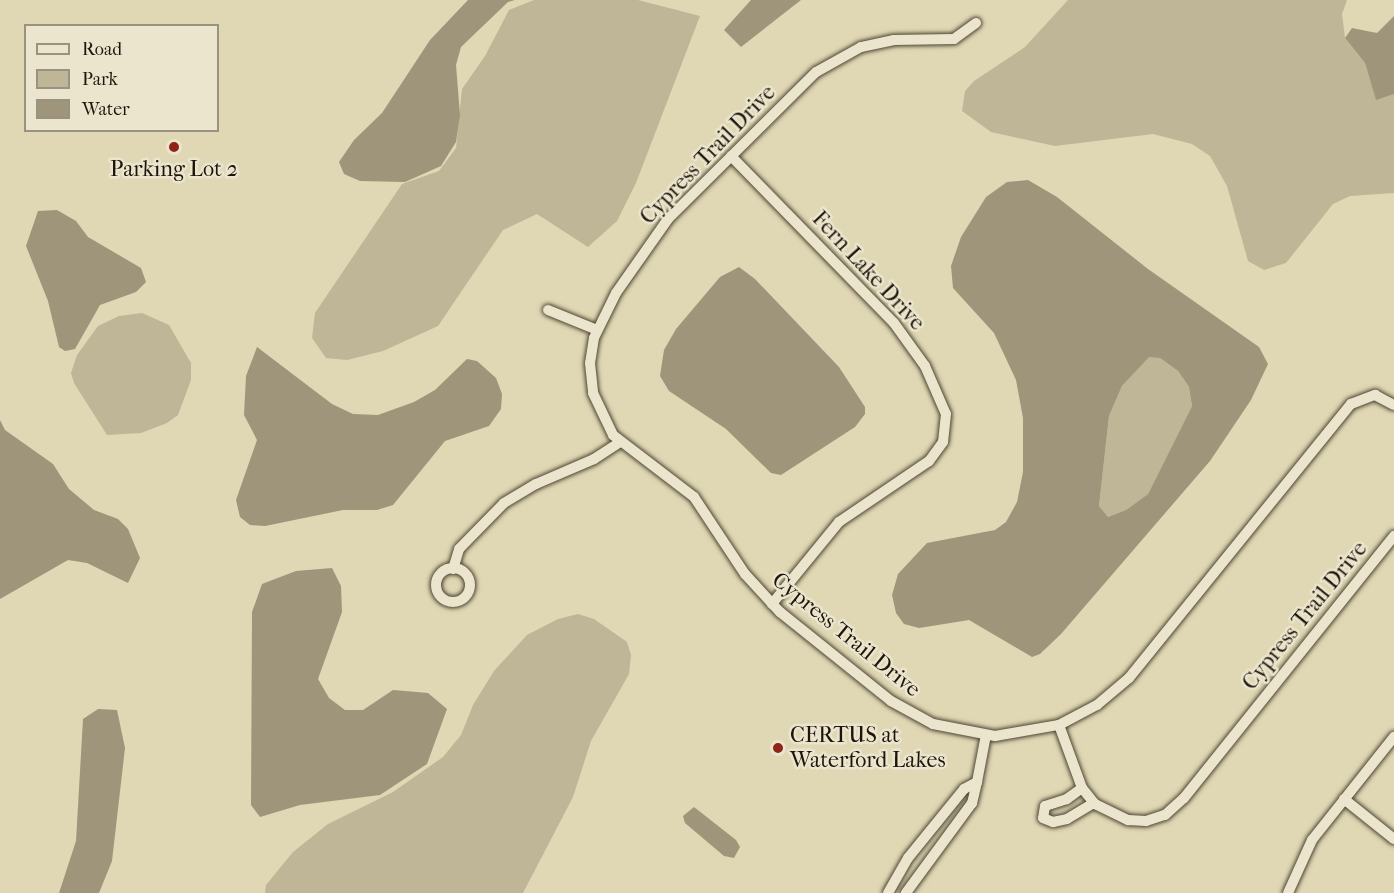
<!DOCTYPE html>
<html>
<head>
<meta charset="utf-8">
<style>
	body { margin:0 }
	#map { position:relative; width:1394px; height:893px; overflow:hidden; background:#e0d7b4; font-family:"IM FELL French Canon",serif }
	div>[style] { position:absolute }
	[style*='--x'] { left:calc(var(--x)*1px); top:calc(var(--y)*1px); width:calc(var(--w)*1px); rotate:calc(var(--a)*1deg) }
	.green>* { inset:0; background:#bfb697 }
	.water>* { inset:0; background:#9e957a }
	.roads { filter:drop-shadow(0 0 2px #4e4634) drop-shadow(0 0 2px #4e4634) }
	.minor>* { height:10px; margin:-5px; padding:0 5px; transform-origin:5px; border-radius:5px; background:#ebe5ce }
	.minor>.ring { margin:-5px; padding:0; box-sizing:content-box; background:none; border:10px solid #ebe5ce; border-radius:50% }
	.dots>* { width:16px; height:16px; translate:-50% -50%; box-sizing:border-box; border:3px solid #ebe5ce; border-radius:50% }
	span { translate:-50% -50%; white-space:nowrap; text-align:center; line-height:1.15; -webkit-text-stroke:5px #ebe5ce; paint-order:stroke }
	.street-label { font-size:22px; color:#1e150a }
	.poi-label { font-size:22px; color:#1e150a }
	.left { translate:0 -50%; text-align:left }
	.legend { position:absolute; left:24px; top:24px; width:195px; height:108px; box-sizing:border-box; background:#ebe5ce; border:2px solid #999280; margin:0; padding:8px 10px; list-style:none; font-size:18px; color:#1e150a }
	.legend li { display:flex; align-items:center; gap:12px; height:30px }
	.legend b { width:30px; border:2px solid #999280 }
</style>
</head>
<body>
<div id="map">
	<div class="green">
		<i style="clip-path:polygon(534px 0,638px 0,700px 16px,636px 183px,617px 221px,588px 247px,537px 214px,503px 230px,438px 326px,383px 351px,347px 360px,326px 358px,312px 338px,315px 313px,402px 184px,439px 171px,456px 148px,462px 89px,485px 56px,509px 10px)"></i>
		<i style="clip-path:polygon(1068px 0,1347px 0,1342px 14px,1345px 38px,1365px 63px,1376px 99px,1394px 94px,1394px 193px,1350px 196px,1333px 204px,1286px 263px,1264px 270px,1248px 261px,1227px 186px,1210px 156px,1192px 144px,1153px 134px,1055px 146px,991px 132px,962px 111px,965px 91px,974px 81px,1025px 47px)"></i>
		<i style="clip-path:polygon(142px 313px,169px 325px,191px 363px,191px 380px,178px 415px,167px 423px,141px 433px,107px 435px,74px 383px,71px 373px,77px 355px,98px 326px,119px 316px)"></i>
		<i style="clip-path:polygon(1149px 356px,1160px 358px,1178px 371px,1189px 387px,1192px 406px,1148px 494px,1126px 510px,1108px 517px,1099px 506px,1109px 416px,1122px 386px)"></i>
		<i style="clip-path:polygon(578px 614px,594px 619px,627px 642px,631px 655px,629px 674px,591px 741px,573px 797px,523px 893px,265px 893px,266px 885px,293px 852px,328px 824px,393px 792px,443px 757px,461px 735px,473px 705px,494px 671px,527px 635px,558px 619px)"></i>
	</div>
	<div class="water">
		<i style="clip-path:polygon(468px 0,515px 0,508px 2px,461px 47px,456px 65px,460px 115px,456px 142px,441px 166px,405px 182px,360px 181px,344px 174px,339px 162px,354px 140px,382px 113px,430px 40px)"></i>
		<i style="clip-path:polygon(751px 0,801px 0,741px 47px,724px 30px)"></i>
		<i style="clip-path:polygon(1394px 16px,1394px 94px,1376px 100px,1365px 63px,1345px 38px,1352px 28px,1377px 33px)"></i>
		<i style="clip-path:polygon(evenodd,1028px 180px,1057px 197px,1148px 269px,1259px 347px,1268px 364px,1251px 400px,1210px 461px,1061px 634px,1040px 654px,1032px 657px,969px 620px,919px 628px,904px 624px,896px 613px,892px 595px,898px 574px,927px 543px,995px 530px,1006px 522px,1017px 502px,1023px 472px,1023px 418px,1016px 380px,994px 333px,953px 288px,951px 266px,961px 237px,986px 197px,1007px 182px,1028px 180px,1149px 357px,1160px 358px,1178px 371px,1189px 387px,1192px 406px,1148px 494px,1126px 510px,1108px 517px,1099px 506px,1109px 416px,1122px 386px,1149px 357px)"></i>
		<i style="clip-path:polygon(57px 210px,76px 221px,88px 237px,141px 268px,146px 282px,136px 292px,100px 305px,75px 349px,65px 351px,59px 347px,48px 301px,26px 246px,38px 211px)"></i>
		<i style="clip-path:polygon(739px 267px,755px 279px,839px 367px,865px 407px,865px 414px,855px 427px,781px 475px,771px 473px,726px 429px,669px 391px,660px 376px,664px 350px,676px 329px,720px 277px)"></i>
		<i style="clip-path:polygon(257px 347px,332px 404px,353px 414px,378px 415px,414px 402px,435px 390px,467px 359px,477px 361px,496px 378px,502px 394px,501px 409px,489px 426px,445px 441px,393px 505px,377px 510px,343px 510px,265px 526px,250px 525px,240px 517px,236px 500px,257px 440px,244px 415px,246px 376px)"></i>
		<i style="clip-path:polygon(0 420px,5px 430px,53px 464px,69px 489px,94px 510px,118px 519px,128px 529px,140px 558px,128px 583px,87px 563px,68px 560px,0 599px)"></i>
		<i style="clip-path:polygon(332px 568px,341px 586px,342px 612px,318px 679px,329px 698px,345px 710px,363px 710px,393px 690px,428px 693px,447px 709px,427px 764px,380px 795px,300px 805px,260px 817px,251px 805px,252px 612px,262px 584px,296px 571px)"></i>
		<i style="clip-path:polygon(98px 709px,117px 710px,125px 748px,112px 861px,99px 893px,59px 893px,76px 841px,83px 719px)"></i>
		<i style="clip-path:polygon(694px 807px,736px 840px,740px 847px,734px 858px,724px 856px,685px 823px,683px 816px)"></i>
	</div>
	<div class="roads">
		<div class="minor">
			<i style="--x:976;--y:23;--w:27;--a:144"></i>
			<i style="--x:954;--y:39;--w:60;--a:179"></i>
			<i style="--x:894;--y:40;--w:34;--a:168"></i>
			<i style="--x:861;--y:47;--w:51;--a:150.9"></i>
			<i style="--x:816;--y:72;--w:209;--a:135.2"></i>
			<i style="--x:668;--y:219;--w:90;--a:125.1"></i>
			<i style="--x:616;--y:293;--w:50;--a:116.1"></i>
			<i style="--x:594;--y:338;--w:25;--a:99"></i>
			<i style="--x:590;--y:363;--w:30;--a:84"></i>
			<i style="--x:593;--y:393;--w:47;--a:64.5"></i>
			<i style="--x:613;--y:435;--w:102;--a:37.4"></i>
			<i style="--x:694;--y:497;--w:92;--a:56.5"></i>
			<i style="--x:745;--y:574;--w:52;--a:47.4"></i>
			<i style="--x:780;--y:612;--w:142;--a:38.7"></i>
			<i style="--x:891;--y:701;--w:48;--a:28.7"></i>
			<i style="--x:933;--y:724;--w:63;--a:11"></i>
			<i style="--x:995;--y:736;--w:65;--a:-9.8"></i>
			<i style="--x:1059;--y:725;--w:43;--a:-27.8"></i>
			<i style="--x:1097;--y:705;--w:42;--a:-40.2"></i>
			<i style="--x:1129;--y:678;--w:353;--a:-51"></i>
			<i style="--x:1351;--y:404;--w:26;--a:-21"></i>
			<i style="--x:1375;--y:395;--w:21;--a:28"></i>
			<i style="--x:731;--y:156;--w:233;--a:45.7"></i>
			<i style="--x:894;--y:323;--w:53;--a:54.2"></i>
			<i style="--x:925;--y:366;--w:52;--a:66.4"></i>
			<i style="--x:946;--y:414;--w:28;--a:96"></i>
			<i style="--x:943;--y:442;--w:24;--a:126"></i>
			<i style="--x:929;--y:461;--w:109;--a:145.9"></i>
			<i style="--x:839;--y:522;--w:106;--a:129.3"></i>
			<i style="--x:548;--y:310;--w:53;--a:22.2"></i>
			<i class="ring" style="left:436px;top:568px;width:24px;height:24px"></i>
			<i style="--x:453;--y:569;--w:21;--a:-73"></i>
			<i style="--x:459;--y:549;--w:64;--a:-45.6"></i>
			<i style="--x:504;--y:503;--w:37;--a:-31"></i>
			<i style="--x:536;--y:484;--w:63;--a:-23.3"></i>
			<i style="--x:594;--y:459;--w:31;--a:-33"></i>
			<i style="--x:1059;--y:725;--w:67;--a:69.9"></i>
			<i style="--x:1082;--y:788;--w:21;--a:51"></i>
			<i style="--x:1095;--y:804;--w:37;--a:26"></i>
			<i style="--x:1128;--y:820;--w:18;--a:3"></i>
			<i style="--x:1146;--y:821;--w:20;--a:-18"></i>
			<i style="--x:1165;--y:815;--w:25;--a:-42"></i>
			<i style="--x:1184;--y:798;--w:336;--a:-51.3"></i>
			<i style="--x:977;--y:782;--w:48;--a:-79.2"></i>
			<i style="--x:1082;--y:788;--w:19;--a:144"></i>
			<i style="--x:1067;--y:799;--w:23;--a:162"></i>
			<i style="--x:1045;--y:806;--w:12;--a:99"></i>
			<i style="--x:1043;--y:818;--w:11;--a:22"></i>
			<i style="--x:1053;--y:822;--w:14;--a:-12"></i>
			<i style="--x:1067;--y:819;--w:31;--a:-31"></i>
			<i style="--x:1344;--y:799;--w:64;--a:38.7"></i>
			<i style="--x:888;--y:893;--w:40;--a:-60.3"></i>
			<i style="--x:908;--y:858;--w:89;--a:-50.9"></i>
			<i style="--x:964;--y:789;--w:15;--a:-28"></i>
			<i style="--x:977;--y:782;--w:22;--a:103"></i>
			<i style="--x:972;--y:803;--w:112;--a:126.3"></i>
			<i style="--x:1288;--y:893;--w:58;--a:-65.6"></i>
			<i style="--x:1312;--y:840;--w:132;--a:-51.5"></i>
		</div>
	</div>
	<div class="dots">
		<i style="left:174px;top:147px;background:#8f2418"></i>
		<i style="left:778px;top:748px;background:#8f2418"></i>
	</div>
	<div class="street-label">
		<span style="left:708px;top:155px;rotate:-46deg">Cypress Trail Drive</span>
		<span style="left:868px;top:271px;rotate:47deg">Fern Lake Drive</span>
		<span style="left:1305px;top:616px;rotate:-51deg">Cypress Trail Drive</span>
		<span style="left:846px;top:635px;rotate:39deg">Cypress Trail Drive</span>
	</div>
	<div class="poi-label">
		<span style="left:174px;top:170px">Parking Lot 2</span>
		<span class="left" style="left:790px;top:748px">CERTUS at<br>Waterford Lakes</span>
	</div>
	<ul class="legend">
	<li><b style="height:8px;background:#ebe5ce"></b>Road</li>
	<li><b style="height:16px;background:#bfb697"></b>Park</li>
	<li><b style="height:16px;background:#9e957a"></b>Water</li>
	</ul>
</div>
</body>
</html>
